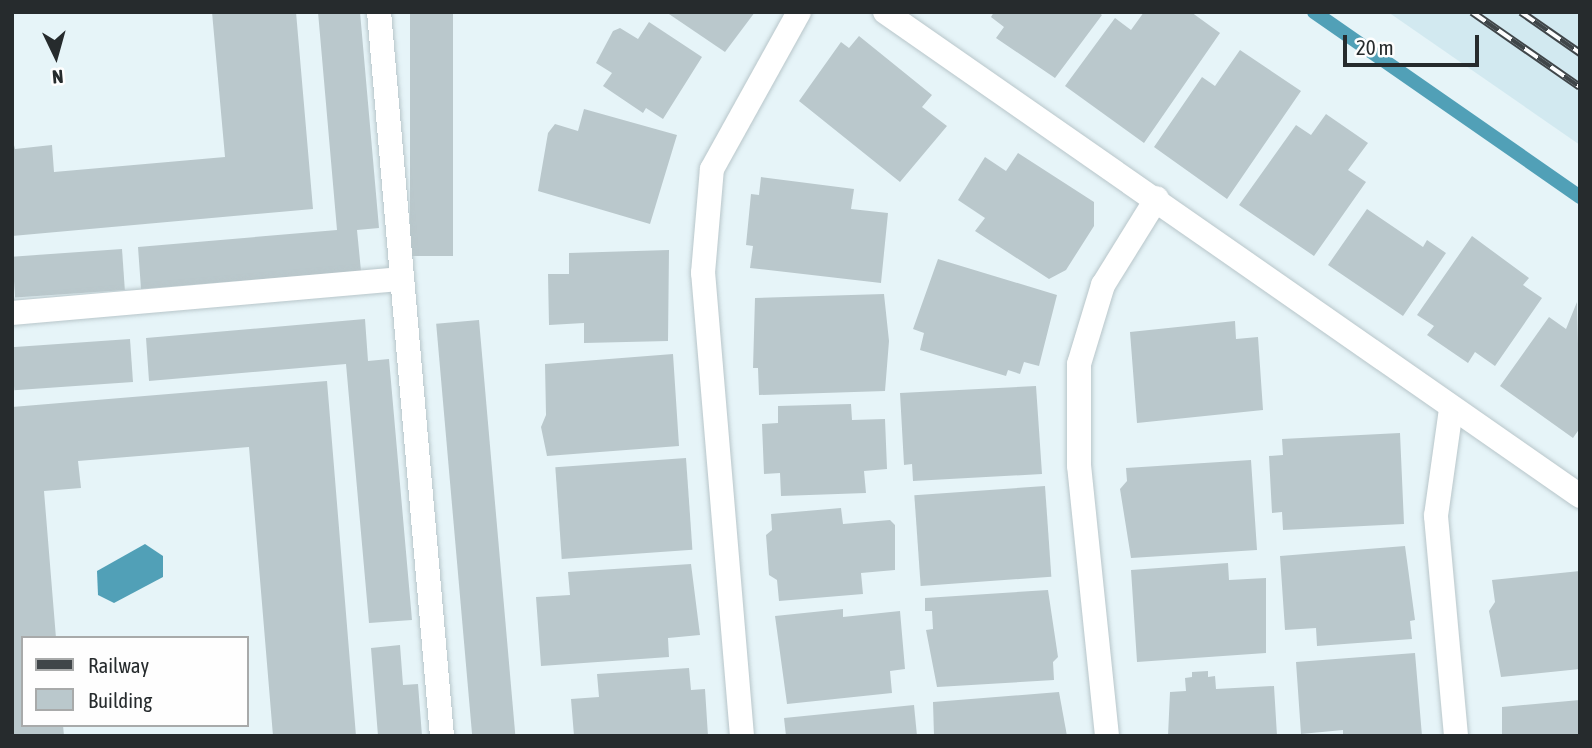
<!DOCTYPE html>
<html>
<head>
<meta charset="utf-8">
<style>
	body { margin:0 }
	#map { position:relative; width:1592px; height:748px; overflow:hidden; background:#e6f4f8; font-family:"Asap Condensed",sans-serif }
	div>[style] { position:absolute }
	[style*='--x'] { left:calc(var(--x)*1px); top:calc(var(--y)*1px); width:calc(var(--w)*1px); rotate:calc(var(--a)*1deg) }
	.built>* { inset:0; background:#d2e9f0 }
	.water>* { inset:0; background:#51a0b7 }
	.stream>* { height:14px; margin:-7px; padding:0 7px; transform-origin:7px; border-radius:7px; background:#51a0b7 }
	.building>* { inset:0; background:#bac8cc; transform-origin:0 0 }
	.roads { filter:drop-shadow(0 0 2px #b8c6ca) drop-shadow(0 0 2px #b8c6ca) }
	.service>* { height:24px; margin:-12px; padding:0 12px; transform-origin:12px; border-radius:12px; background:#fff }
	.rail>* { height:8px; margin-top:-4px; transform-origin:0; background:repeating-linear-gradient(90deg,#fefefe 0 16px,#404649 0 32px); box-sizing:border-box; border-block:2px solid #404649 }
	span { translate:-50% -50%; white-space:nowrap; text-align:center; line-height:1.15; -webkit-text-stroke:5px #fefefe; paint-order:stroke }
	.frame { position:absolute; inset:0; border:14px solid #262b2d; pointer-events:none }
	.legend { position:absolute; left:21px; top:636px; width:228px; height:91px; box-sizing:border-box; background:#fefefe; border:2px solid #a8aaaa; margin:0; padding:9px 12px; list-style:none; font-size:21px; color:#262b2d }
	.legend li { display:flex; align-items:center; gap:14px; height:35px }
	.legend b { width:35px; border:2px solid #a8aaaa }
	.north { position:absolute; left:21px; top:21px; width:70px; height:70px; -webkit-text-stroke:5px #fefefe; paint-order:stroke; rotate:175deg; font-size:19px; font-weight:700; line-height:28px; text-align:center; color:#262b2d }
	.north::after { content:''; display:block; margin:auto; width:24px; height:32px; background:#262b2d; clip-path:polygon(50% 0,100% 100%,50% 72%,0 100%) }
	.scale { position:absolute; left:1343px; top:35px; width:136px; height:32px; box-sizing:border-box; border:4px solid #262b2d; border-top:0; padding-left:9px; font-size:21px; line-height:24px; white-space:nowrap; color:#262b2d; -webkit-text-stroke:5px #fefefe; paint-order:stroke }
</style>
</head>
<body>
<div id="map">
	<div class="built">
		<i style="clip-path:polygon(1388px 12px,1580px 12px,1580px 145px)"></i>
	</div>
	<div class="water">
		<i style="clip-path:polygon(145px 544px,163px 556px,163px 577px,114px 603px,98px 595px,97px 571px)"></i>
	</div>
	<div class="stream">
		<i style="--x:1314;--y:12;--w:324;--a:34.8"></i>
	</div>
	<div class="building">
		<i style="clip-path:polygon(212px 12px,296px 12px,313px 209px,12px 236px,12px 137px,15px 149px,52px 145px,54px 172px,225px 157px)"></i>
		<i style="clip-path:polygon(318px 12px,360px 12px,379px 228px,357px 230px,361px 271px,141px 289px,138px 247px,337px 230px)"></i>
		<i style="left:410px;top:12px;width:43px;height:244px"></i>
		<i style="clip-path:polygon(666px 12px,755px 12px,725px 52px)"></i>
		<i style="clip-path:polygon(994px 12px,1098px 12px,1102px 15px,1055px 78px,996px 38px,1004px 27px,991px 17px)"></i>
		<i style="clip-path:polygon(1144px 12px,1191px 12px,1220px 33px,1144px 143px,1065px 86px,1115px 18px,1131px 30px)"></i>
		<i style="clip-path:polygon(649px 22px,702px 57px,663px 119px,646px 108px,643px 113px,603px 86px,612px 73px,596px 63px,613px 31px,620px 28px,638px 39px)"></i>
		<i style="clip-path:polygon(859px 36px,932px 95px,922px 107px,947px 126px,900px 182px,799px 101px,841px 42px,849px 48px)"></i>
		<i style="clip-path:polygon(1240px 50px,1301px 91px,1227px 199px,1154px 147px,1202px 77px,1215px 86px)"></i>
		<i style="clip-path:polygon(584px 109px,677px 135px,650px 224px,538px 191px,548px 133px,555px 124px,578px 131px)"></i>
		<i style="clip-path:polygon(1326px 114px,1368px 143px,1348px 170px,1366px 182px,1314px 256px,1239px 205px,1296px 125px,1311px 135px)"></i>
		<i style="clip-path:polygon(1018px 153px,1094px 202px,1094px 226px,1066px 270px,1049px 279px,975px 231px,985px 218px,958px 200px,985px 157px,1006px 171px)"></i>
		<i style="clip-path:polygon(761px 177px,854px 189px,851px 209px,888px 213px,881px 283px,750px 268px,753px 246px,746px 245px,751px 194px,759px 195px)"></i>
		<i style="clip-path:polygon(1367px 209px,1423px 247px,1427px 240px,1446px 253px,1403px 316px,1328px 265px)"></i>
		<i style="clip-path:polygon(1472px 236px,1529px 278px,1523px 285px,1542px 298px,1495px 366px,1475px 352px,1468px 363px,1427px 335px,1434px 326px,1417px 315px)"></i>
		<i style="left:122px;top:249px;width:41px;height:110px;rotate:86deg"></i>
		<i style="clip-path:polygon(669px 250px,668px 341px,584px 343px,584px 323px,549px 325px,548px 274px,569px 274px,569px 253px)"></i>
		<i style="clip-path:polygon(938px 259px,1057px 295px,1039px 366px,1024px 362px,1020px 374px,1008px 370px,1006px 376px,920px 350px,924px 333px,913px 329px)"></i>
		<i style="clip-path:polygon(884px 294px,889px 341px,885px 391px,759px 395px,758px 368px,753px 368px,755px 298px)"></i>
		<i style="clip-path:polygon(1577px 302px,1580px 428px,1573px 438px,1500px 386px,1549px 317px,1566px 329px)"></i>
		<i style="clip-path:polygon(365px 319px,368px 361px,389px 359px,412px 620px,369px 623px,346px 364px,149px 381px,146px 338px)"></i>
		<i style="left:479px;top:320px;width:417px;height:43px;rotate:85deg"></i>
		<i style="clip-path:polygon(1235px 321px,1236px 339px,1258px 337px,1263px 410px,1137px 423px,1130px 332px)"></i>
		<i style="left:130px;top:339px;width:43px;height:119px;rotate:86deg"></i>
		<i style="clip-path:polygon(673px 354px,679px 446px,547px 456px,541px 427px,546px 415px,545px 364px)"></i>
		<i style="clip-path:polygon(327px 381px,356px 736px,273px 736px,249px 447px,78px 461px,81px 488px,44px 491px,56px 638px,23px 638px,23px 725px,63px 725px,64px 736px,12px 736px,12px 407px)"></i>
		<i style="clip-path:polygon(1036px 386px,1042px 474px,913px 481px,912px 464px,904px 465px,900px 393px)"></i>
		<i style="clip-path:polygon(851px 404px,852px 420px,885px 419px,887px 469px,864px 471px,866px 493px,781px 496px,780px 473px,764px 474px,762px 424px,778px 423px,778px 406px)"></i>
		<i style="clip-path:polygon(1400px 433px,1404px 524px,1283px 530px,1282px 512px,1272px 513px,1269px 456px,1283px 455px,1282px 439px)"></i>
		<i style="left:686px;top:458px;width:92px;height:131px;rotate:86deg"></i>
		<i style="clip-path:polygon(1251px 460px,1257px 550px,1131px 558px,1120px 489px,1127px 481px,1126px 468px)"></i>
		<i style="left:1045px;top:486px;width:91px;height:131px;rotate:86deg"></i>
		<i style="clip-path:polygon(841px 508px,843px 524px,890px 520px,895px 525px,895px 570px,861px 573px,863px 594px,779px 601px,777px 580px,769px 575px,766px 535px,772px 530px,771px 514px)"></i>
		<i style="clip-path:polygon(1405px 546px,1415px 620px,1410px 621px,1412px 639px,1317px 646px,1316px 628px,1285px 630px,1280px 556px)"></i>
		<i style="clip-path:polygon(1228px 563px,1229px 580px,1266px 578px,1266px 653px,1137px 662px,1131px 570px)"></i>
		<i style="clip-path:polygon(691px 564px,700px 635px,668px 638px,669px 657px,541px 666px,536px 597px,570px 595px,568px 572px)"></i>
		<i style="clip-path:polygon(1580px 571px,1580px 669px,1501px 677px,1489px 611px,1495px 602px,1492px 580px)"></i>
		<i style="clip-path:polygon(1048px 590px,1058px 657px,1053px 662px,1054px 680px,937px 687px,926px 630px,933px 629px,932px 611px,925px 611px,925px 598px)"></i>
		<i style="clip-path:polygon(843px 609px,843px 617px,900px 611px,905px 669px,890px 671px,892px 693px,787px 704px,775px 616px)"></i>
		<i style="clip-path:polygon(400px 645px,403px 685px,418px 684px,422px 736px,378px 736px,371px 648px)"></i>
		<i style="clip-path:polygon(1415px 653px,1422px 736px,1343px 736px,1343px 730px,1301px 734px,1296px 662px)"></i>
		<i style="clip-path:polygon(689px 668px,691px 690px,705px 689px,708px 736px,574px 736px,571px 699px,599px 697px,597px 674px)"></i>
		<i style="clip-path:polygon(1208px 671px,1208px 677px,1215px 676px,1216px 689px,1274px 686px,1277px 736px,1168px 736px,1170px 692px,1186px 691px,1185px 678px,1192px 677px,1192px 672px)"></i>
		<i style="clip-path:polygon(1059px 692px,1067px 736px,934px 736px,933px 702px)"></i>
		<i style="clip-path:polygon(1580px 700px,1580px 736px,1502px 736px,1502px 707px)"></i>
		<i style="clip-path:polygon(914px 705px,917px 736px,786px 736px,784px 718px)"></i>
	</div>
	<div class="roads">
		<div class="service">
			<i style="--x:379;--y:12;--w:727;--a:85.03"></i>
			<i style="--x:885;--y:12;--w:847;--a:34.85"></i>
			<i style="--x:12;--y:313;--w:391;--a:-5"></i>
			<i style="--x:1451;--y:409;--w:108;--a:98"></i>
			<i style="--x:1436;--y:516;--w:221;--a:84.8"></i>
			<i style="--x:742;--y:736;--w:465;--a:-94.8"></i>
			<i style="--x:703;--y:273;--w:104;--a:-85.1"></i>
			<i style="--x:712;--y:169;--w:179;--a:-61"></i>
			<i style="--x:1107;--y:736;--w:271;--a:-95.9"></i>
			<i style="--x:1079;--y:466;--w:102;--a:-90"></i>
			<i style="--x:1079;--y:364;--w:83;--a:-73.1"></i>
			<i style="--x:1103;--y:285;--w:102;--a:-58.2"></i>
		</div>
	</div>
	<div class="rail">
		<i style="--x:1472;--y:12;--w:131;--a:34.8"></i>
		<i style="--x:1521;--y:12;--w:72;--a:34.8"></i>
	</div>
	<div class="frame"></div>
	<ul class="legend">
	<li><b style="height:9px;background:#404649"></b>Railway</li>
	<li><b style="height:19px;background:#bac8cc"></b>Building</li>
	</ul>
	<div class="north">N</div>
	<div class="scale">20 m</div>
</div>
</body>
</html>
